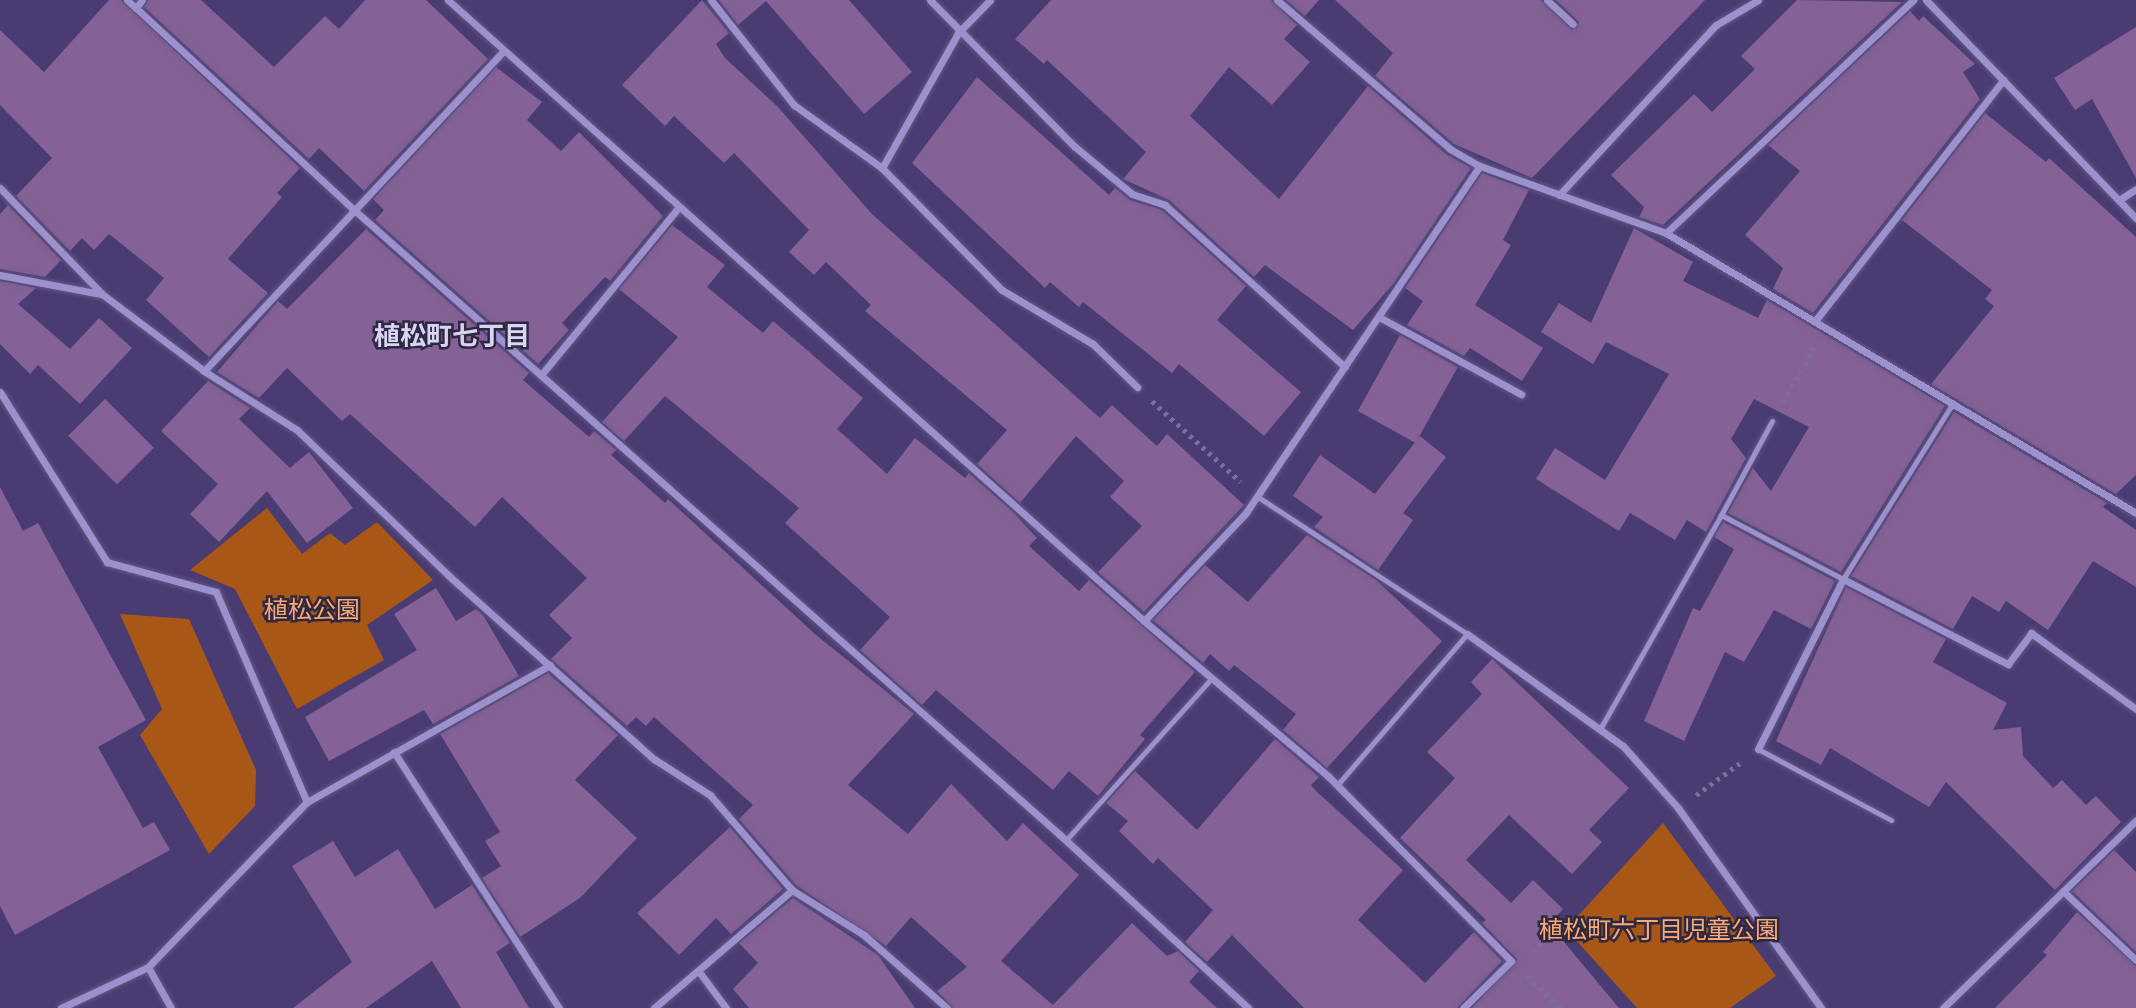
<!DOCTYPE html>
<html>
<head>
<meta charset="utf-8">
<style>
	body { margin:0 }
	#map { position:relative; width:2136px; height:1008px; overflow:hidden; background:#493c72; font-family:"Roboto Condensed","Noto Sans JP",sans-serif }
	div>[style] { position:absolute }
	[style*='--x'] { left:calc(var(--x)*1px); top:calc(var(--y)*1px); width:calc(var(--w)*1px); rotate:calc(var(--a)*1deg) }
	.green>* { inset:0; background:#a95717 }
	.building>* { inset:0; background:#846196; transform-origin:0 0 }
	.path>* { height:4.5px; margin-top:-2.25px; transform-origin:0; background:repeating-linear-gradient(90deg,#796f9e 0 3.5px,transparent 0 8.5px) }
	.roads { filter:drop-shadow(0 0 2px #635784) drop-shadow(0 0 2px #635784) }
	.service>* { height:5px; margin:-2.5px; padding:0 2.5px; transform-origin:2.5px; border-radius:2.5px; background:#9d91cd }
	.minor>* { height:7px; margin:-3.5px; padding:0 3.5px; transform-origin:3.5px; border-radius:3.5px; background:#9d91cd }
	span { translate:-50% -50%; white-space:nowrap; text-align:center; line-height:1.15; -webkit-text-stroke:5px #2e2841; paint-order:stroke }
	.park-label { font-size:24px; color:#fcaa75 }
	.neighbourhood-label { font-size:26px; color:#dad5f5; font-weight:700 }
</style>
</head>
<body>
<div id="map">
	<div class="green">
		<i style="clip-path:polygon(267px 508px,302px 554px,330px 533px,345px 545px,377px 522px,433px 580px,367px 625px,384px 660px,297px 709px,235px 589px,190px 570px)"></i>
		<i style="clip-path:polygon(120px 614px,189px 619px,256px 770px,255px 806px,209px 854px,140px 735px,162px 709px)"></i>
		<i style="clip-path:polygon(1663px 823px,1776px 976px,1730px 1008px,1637px 1008px,1566px 929px)"></i>
	</div>
	<div class="building">
		<i style="clip-path:polygon(109px 0,121px 0,300px 168px,277px 193px,282px 197px,228px 259px,268px 293px,209px 357px,146px 300px,164px 278px,109px 234px,94px 250px,82px 238px,70px 251px,16px 196px,52px 158px,0 105px,0 30px,44px 72px)"></i>
		<i style="clip-path:polygon(148px 0,201px 0,274px 67px,325px 16px,339px 29px,365px 0,426px 0,488px 59px,364px 191px,319px 148px,309px 159px,144px 7px)"></i>
		<i style="clip-path:polygon(702px 0,729px 33px,716px 44px,725px 58px,777px 106px,872px 214px,1100px 418px,1112px 405px,1157px 446px,1167px 434px,1244px 505px,1144px 612px,1098px 572px,1142px 526px,1110px 497px,1124px 481px,1076px 436px,1020px 503px,977px 464px,1007px 430px,865px 311px,871px 305px,826px 262px,814px 275px,789px 252px,809px 230px,734px 153px,724px 163px,674px 116px,665px 126px,622px 85px)"></i>
		<i style="clip-path:polygon(719px 0,849px 0,912px 72px,864px 114px,766px 1px,738px 25px)"></i>
		<i style="clip-path:polygon(1051px 0,1271px 0,1297px 25px,1284px 39px,1310px 62px,1272px 105px,1229px 67px,1190px 116px,1279px 199px,1368px 86px,1446px 154px,1471px 168px,1394px 283px,1353px 330px,1265px 265px,1254px 277px,1169px 200px,1123px 179px,1146px 152px,1047px 60px,1044px 64px,1015px 39px)"></i>
		<i style="clip-path:polygon(1286px 0,1319px 0,1305px 16px)"></i>
		<i style="clip-path:polygon(1335px 0,1541px 0,1572px 30px,1579px 22px,1556px 0,1705px 0,1532px 178px,1454px 144px,1375px 76px,1393px 53px)"></i>
		<i style="clip-path:polygon(1797px 0,1902px 2px,1663px 225px,1639px 217px,1644px 207px,1611px 175px,1694px 94px,1712px 112px,1755px 69px,1741px 56px)"></i>
		<i style="clip-path:polygon(1910px 11px,1919px 21px,1923px 16px,1975px 64px,1963px 72px,1980px 99px,1813px 313px,1773px 289px,1783px 268px,1745px 235px,1800px 171px,1768px 145px)"></i>
		<i style="clip-path:polygon(2136px 27px,2136px 178px,2092px 99px,2075px 110px,2054px 78px)"></i>
		<i style="clip-path:polygon(496px 67px,542px 102px,527px 120px,561px 151px,579px 132px,663px 216px,610px 281px,605px 277px,562px 323px,569px 330px,538px 364px,375px 220px,384px 210px,373px 199px)"></i>
		<i style="clip-path:polygon(977px 77px,1109px 195px,1115px 188px,1130px 200px,1162px 210px,1246px 286px,1217px 320px,1301px 392px,1264px 436px,1179px 364px,1172px 373px,1083px 302px,1079px 307px,1050px 282px,1045px 288px,912px 163px)"></i>
		<i style="clip-path:polygon(1985px 113px,2046px 162px,2049px 158px,2136px 237px,2136px 475px,2116px 494px,1931px 384px,1994px 306px,1985px 299px,1992px 290px,1902px 220px)"></i>
		<i style="clip-path:polygon(1482px 173px,1529px 190px,1503px 240px,1511px 245px,1475px 305px,1543px 348px,1522px 381px,1470px 348px,1464px 356px,1407px 325px,1423px 301px,1405px 288px)"></i>
		<i style="clip-path:polygon(8px 205px,61px 260px,45px 277px,0 269px,0 214px)"></i>
		<i style="clip-path:polygon(672px 225px,725px 265px,707px 287px,763px 333px,773px 321px,863px 398px,837px 429px,887px 474px,915px 438px,965px 478px,969px 473px,1013px 512px,1037px 538px,1029px 546px,1079px 591px,1089px 580px,1195px 672px,1140px 735px,1145px 739px,1098px 796px,1069px 771px,1053px 790px,936px 690px,922px 705px,860px 650px,890px 617px,785px 523px,799px 508px,665px 396px,624px 441px,602px 422px,678px 337px,619px 289px)"></i>
		<i style="clip-path:polygon(1634px 228px,1693px 262px,1683px 281px,1758px 318px,1767px 300px,1945px 406px,1841px 572px,1728px 513px,1753px 468px,1771px 491px,1809px 427px,1754px 399px,1731px 439px,1746px 458px,1706px 532px,1687px 520px,1675px 540px,1630px 513px,1619px 531px,1536px 479px,1555px 448px,1605px 480px,1669px 374px,1606px 342px,1593px 364px,1541px 332px,1559px 303px,1591px 323px)"></i>
		<i style="clip-path:polygon(366px 229px,529px 373px,523px 380px,589px 437px,594px 431px,616px 450px,611px 455px,665px 503px,668px 499px,815px 634px,914px 714px,848px 785px,908px 834px,951px 784px,1007px 841px,1023px 823px,1079px 875px,1001px 961px,1053px 1005px,1132px 923px,1167px 956px,1178px 951px,1199px 971px,1189px 982px,1217px 1008px,953px 1008px,937px 991px,967px 967px,911px 917px,886px 946px,796px 885px,739px 819px,753px 805px,654px 717px,646px 726px,636px 717px,627px 726px,551px 659px,572px 638px,549px 615px,587px 578px,502px 497px,475px 527px,350px 414px,342px 421px,287px 368px,259px 398px,217px 372px,278px 301px,287px 309px)"></i>
		<i style="clip-path:polygon(0 281px,36px 288px,18px 304px,70px 349px,99px 318px,132px 348px,80px 404px,38px 365px,30px 374px,0 344px)"></i>
		<i style="left:1400px;top:335px;width:66px;height:87px;rotate:29deg"></i>
		<i style="clip-path:polygon(208px 381px,250px 408px,239px 419px,290px 468px,309px 452px,353px 508px,307px 543px,267px 491px,219px 542px,190px 514px,218px 484px,161px 431px)"></i>
		<i style="left:105px;top:399px;width:69px;height:52px;rotate:45deg"></i>
		<i style="clip-path:polygon(1954px 412px,2107px 503px,2103px 507px,2136px 530px,2136px 587px,2093px 561px,2048px 630px,2006px 601px,1999px 612px,1972px 596px,1953px 629px,1851px 576px)"></i>
		<i style="clip-path:polygon(1420px 436px,1446px 457px,1403px 513px,1413px 520px,1378px 570px,1314px 527px,1323px 517px,1293px 496px,1320px 455px,1375px 494px)"></i>
		<i style="clip-path:polygon(0 487px,23px 531px,38px 523px,146px 720px,98px 747px,143px 828px,154px 822px,170px 850px,15px 935px,0 906px)"></i>
		<i style="clip-path:polygon(1723px 522px,1835px 581px,1811px 629px,1774px 610px,1744px 662px,1725px 652px,1684px 741px,1644px 721px,1693px 608px,1700px 611px,1734px 549px,1714px 537px)"></i>
		<i style="clip-path:polygon(1307px 535px,1376px 580px,1442px 641px,1327px 768px,1283px 730px,1296px 714px,1234px 665px,1229px 671px,1210px 654px,1203px 663px,1153px 620px,1205px 565px,1248px 602px)"></i>
		<i style="clip-path:polygon(1846px 587px,1946px 639px,1933px 662px,2007px 703px,1993px 730px,2021px 727px,2023px 756px,2053px 788px,2062px 780px,2086px 805px,2096px 796px,2121px 822px,2055px 890px,1946px 782px,1929px 807px,1830px 748px,1821px 765px,1776px 741px)"></i>
		<i style="clip-path:polygon(436px 588px,456px 621px,476px 609px,483px 615px,519px 676px,433px 724px,424px 710px,329px 761px,305px 717px,417px 650px,394px 614px)"></i>
		<i style="clip-path:polygon(1492px 659px,1629px 788px,1589px 830px,1602px 842px,1572px 874px,1509px 815px,1466px 860px,1511px 903px,1533px 880px,1563px 909px,1549px 924px,1619px 1008px,1472px 1008px,1517px 959px,1482px 923px,1486px 920px,1400px 838px,1455px 778px,1427px 752px,1482px 694px,1471px 682px)"></i>
		<i style="clip-path:polygon(548px 673px,618px 735px,575px 780px,637px 838px,580px 898px,520px 937px,482px 878px,501px 866px,485px 841px,500px 832px,440px 734px)"></i>
		<i style="clip-path:polygon(1275px 739px,1319px 777px,1311px 785px,1316px 791px,1403px 870px,1358px 920px,1425px 983px,1474px 932px,1502px 961px,1457px 1008px,1304px 1008px,1232px 935px,1207px 962px,1185px 942px,1213px 910px,1158px 858px,1153px 864px,1119px 831px,1128px 821px,1106px 803px,1135px 771px,1197px 830px)"></i>
		<i style="clip-path:polygon(730px 827px,783px 889px,731px 934px,716px 918px,679px 955px,637px 913px)"></i>
		<i style="clip-path:polygon(333px 841px,355px 877px,398px 849px,435px 909px,472px 885px,510px 943px,496px 952px,529px 1008px,461px 1008px,432px 961px,366px 1008px,293px 1008px,352px 962px,292px 866px)"></i>
		<i style="clip-path:polygon(2114px 850px,2136px 872px,2136px 952px,2072px 891px)"></i>
		<i style="clip-path:polygon(793px 898px,878px 955px,915px 1008px,749px 1008px,733px 989px,758px 963px,739px 943px)"></i>
		<i style="clip-path:polygon(2077px 912px,2136px 966px,2136px 1008px,1995px 1008px,2047px 955px,2043px 952px)"></i>
	</div>
	<div class="path">
		<i style="--x:1152;--y:401;--w:120;--a:42.3"></i>
		<i style="--x:1783;--y:402;--w:64;--a:-60.3"></i>
		<i style="--x:1696;--y:795;--w:54;--a:-36"></i>
		<i style="--x:1533;--y:952;--w:29;--a:-49"></i>
		<i style="--x:1552;--y:930;--w:14;--a:-4"></i>
		<i style="--x:1527;--y:976;--w:47;--a:43.3"></i>
	</div>
	<div class="roads">
		<div class="service">
			<i style="--x:1258;--y:497;--w:250;--a:33.2"></i>
			<i style="--x:1467;--y:634;--w:199;--a:130.7"></i>
			<i style="--x:1721;--y:515;--w:107;--a:-61.5"></i>
			<i style="--x:1600;--y:729;--w:246;--a:-60.5"></i>
			<i style="--x:1721;--y:515;--w:138;--a:27.7"></i>
			<i style="--x:1843;--y:579;--w:208;--a:-58"></i>
			<i style="--x:1758;--y:749;--w:151;--a:28.1"></i>
			<i style="--x:1066;--y:840;--w:218;--a:-48"></i>
		</div>
		<div class="minor">
			<i style="--x:127;--y:0;--w:12;--a:42"></i>
			<i style="--x:142;--y:0;--w:10;--a:127"></i>
			<i style="--x:136;--y:8;--w:294;--a:42.8"></i>
			<i style="--x:352;--y:208;--w:944;--a:41.52"></i>
			<i style="--x:1059;--y:834;--w:257;--a:42.6"></i>
			<i style="--x:448;--y:0;--w:933;--a:41.74"></i>
			<i style="--x:1144;--y:621;--w:241;--a:40.1"></i>
			<i style="--x:1328;--y:776;--w:260;--a:45.3"></i>
			<i style="--x:1511;--y:961;--w:67;--a:135.6"></i>
			<i style="--x:711;--y:0;--w:134;--a:51.7"></i>
			<i style="--x:794;--y:105;--w:108;--a:35.6"></i>
			<i style="--x:882;--y:168;--w:171;--a:45.5"></i>
			<i style="--x:1002;--y:290;--w:106;--a:30.7"></i>
			<i style="--x:1093;--y:344;--w:62;--a:44.3"></i>
			<i style="--x:930;--y:0;--w:205;--a:45.4"></i>
			<i style="--x:1074;--y:146;--w:75;--a:39.6"></i>
			<i style="--x:1132;--y:194;--w:35;--a:18"></i>
			<i style="--x:1165;--y:205;--w:242;--a:42"></i>
			<i style="--x:1277;--y:0;--w:228;--a:40.7"></i>
			<i style="--x:1450;--y:149;--w:34;--a:30"></i>
			<i style="--x:1480;--y:166;--w:198;--a:19.8"></i>
			<i style="--x:1666;--y:233;--w:547;--a:30.78"></i>
			<i style="--x:1547;--y:0;--w:35;--a:43"></i>
			<i style="--x:1926;--y:0;--w:303;--a:46.1"></i>
			<i style="--x:882;--y:168;--w:155;--a:-60.6"></i>
			<i style="--x:958;--y:33;--w:46;--a:-45.9"></i>
			<i style="--x:0;--y:188;--w:147;--a:46.1"></i>
			<i style="--x:102;--y:294;--w:128;--a:37"></i>
			<i style="--x:204;--y:371;--w:110;--a:32.4"></i>
			<i style="--x:297;--y:430;--w:211;--a:43.8"></i>
			<i style="--x:449;--y:576;--w:275;--a:41.8"></i>
			<i style="--x:654;--y:759;--w:67;--a:32.7"></i>
			<i style="--x:710;--y:795;--w:125;--a:49.2"></i>
			<i style="--x:792;--y:890;--w:85;--a:32"></i>
			<i style="--x:864;--y:935;--w:111;--a:41.3"></i>
			<i style="--x:1559;--y:195;--w:231;--a:-47.3"></i>
			<i style="--x:1716;--y:25;--w:49;--a:-30.8"></i>
			<i style="--x:2119;--y:200;--w:20;--a:-33"></i>
			<i style="--x:1666;--y:233;--w:340;--a:-43.3"></i>
			<i style="--x:0;--y:275;--w:103;--a:10.7"></i>
			<i style="--x:1379;--y:317;--w:162;--a:28.5"></i>
			<i style="--x:1815;--y:321;--w:306;--a:-52"></i>
			<i style="--x:204;--y:371;--w:438;--a:-46.9"></i>
			<i style="--x:541;--y:375;--w:217;--a:-50.6"></i>
			<i style="--x:0;--y:392;--w:201;--a:57.8"></i>
			<i style="--x:107;--y:562;--w:113;--a:15.4"></i>
			<i style="--x:216;--y:592;--w:229;--a:66.6"></i>
			<i style="--x:1144;--y:621;--w:147;--a:-46.7"></i>
			<i style="--x:1245;--y:514;--w:420;--a:-56"></i>
			<i style="--x:1467;--y:634;--w:192;--a:35.7"></i>
			<i style="--x:1623;--y:746;--w:83;--a:48.4"></i>
			<i style="--x:1678;--y:808;--w:246;--a:54.4"></i>
			<i style="--x:1758;--y:749;--w:190;--a:-63.4"></i>
			<i style="--x:1843;--y:579;--w:186;--a:27.3"></i>
			<i style="--x:2008;--y:664;--w:39;--a:-53"></i>
			<i style="--x:2031;--y:633;--w:130;--a:35.9"></i>
			<i style="--x:394;--y:752;--w:305;--a:57.2"></i>
			<i style="--x:2063;--y:891;--w:100;--a:43.4"></i>
			<i style="--x:148;--y:967;--w:47;--a:60.7"></i>
			<i style="--x:700;--y:973;--w:44;--a:53.4"></i>
			<i style="--x:61;--y:1008;--w:96;--a:-25.2"></i>
			<i style="--x:148;--y:967;--w:229;--a:-46.1"></i>
			<i style="--x:307;--y:802;--w:279;--a:-29.4"></i>
			<i style="--x:654;--y:1008;--w:182;--a:-40.5"></i>
			<i style="--x:1943;--y:1008;--w:269;--a:-44.2"></i>
		</div>
	</div>
	<div class="park-label">
		<span style="left:312px;top:611px">植松公園</span>
		<span style="left:1659px;top:931px">植松町六丁目児童公園</span>
	</div>
	<div class="neighbourhood-label">
		<span style="left:452px;top:337px">植松町七丁目</span>
	</div>
</div>
</body>
</html>
